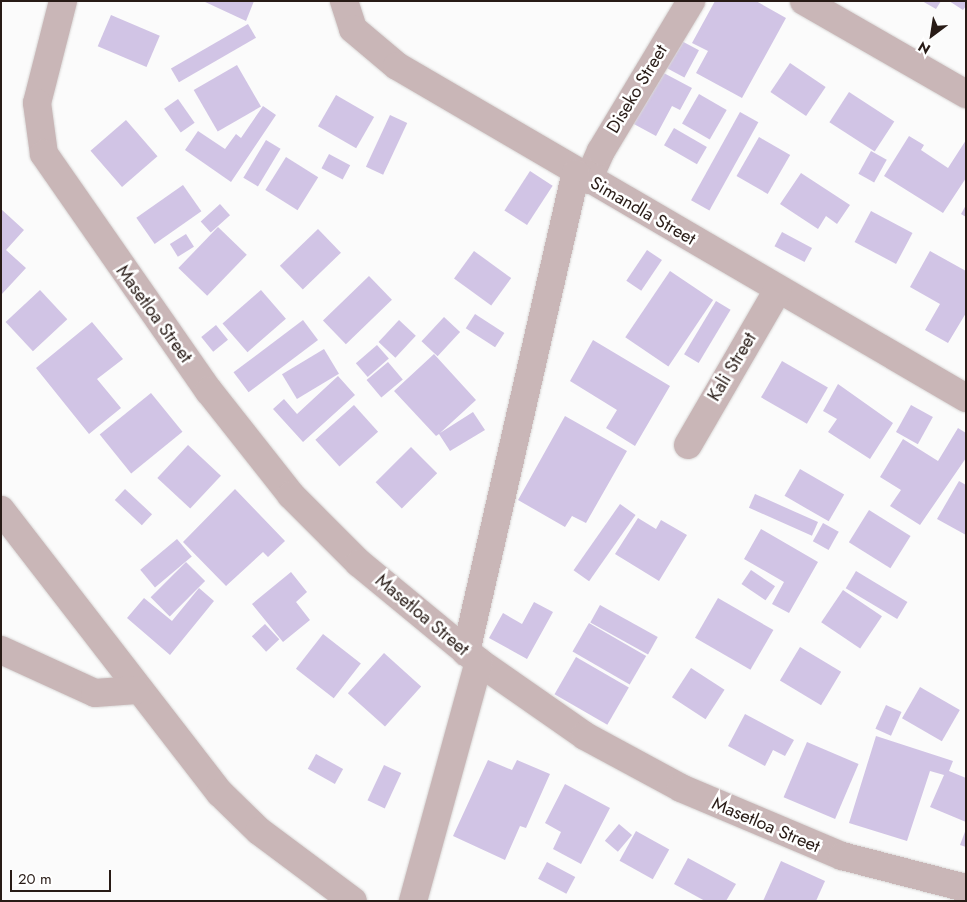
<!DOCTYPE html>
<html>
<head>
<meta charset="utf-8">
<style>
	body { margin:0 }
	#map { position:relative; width:967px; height:902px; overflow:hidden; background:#fbfbfb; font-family:Jost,sans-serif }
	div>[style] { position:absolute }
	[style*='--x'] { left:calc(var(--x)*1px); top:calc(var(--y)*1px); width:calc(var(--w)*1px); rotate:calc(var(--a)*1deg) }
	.building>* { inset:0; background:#d1c4e5; transform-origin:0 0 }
	.roads { filter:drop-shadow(0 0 1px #d9d7d6) drop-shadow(0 0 1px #d9d7d6) }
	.minor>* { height:28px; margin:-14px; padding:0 14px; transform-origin:14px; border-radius:14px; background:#c9b6b7 }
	span { translate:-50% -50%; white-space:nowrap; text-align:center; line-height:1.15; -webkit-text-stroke:5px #fff; paint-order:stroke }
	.street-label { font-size:18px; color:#281b16 }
	.frame { position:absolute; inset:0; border:2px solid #281b16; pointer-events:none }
	.north { position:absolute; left:907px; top:10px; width:50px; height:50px; -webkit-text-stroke:4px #fff; paint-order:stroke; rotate:211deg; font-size:14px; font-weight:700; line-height:20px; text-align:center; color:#281b16 }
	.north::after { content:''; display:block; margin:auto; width:18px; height:22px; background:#281b16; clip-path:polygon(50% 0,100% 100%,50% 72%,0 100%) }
	.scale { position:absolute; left:10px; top:870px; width:101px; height:22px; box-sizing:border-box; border:2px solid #281b16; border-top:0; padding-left:6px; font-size:15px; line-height:18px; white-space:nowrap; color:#281b16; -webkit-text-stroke:4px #fff; paint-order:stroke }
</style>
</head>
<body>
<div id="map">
	<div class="building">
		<i style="clip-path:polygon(203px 1px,254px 1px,246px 21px)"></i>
		<i style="clip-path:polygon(715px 1px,756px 1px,786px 18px,742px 98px,696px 73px,708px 51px,692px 43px)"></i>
		<i style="clip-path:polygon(922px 1px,941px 1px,936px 9px)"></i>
		<i style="clip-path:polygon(949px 1px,966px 1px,966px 6px,963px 10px)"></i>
		<i style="left:111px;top:15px;width:53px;height:34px;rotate:23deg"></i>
		<i style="left:248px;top:24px;width:16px;height:89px;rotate:60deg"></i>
		<i style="left:676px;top:38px;width:26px;height:31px;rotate:28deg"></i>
		<i style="left:790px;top:63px;width:43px;height:35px;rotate:34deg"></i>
		<i style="left:237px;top:65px;width:48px;height:50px;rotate:60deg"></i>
		<i style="clip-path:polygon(660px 71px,692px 88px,680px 110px,672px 106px,656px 136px,632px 123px)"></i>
		<i style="left:849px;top:92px;width:54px;height:36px;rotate:33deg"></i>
		<i style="left:699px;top:94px;width:32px;height:34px;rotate:30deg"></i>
		<i style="left:336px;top:95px;width:44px;height:36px;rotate:30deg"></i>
		<i style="left:178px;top:99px;width:29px;height:17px;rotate:55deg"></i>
		<i style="clip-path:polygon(263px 106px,276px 115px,231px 182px,185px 150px,198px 131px,225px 149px,236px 134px,241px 138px)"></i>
		<i style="left:740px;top:112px;width:21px;height:101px;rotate:29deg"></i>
		<i style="left:390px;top:115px;width:19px;height:57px;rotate:25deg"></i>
		<i style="left:126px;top:120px;width:48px;height:47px;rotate:49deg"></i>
		<i style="left:674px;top:128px;width:38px;height:20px;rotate:30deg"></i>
		<i style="clip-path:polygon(909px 136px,924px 145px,921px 150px,948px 168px,966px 140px,966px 178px,943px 213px,884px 176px)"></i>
		<i style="left:759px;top:137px;width:36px;height:45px;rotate:30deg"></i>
		<i style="left:266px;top:140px;width:17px;height:44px;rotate:31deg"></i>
		<i style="left:871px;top:151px;width:18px;height:26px;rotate:29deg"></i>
		<i style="left:329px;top:154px;width:24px;height:16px;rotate:28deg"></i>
		<i style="left:286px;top:157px;width:38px;height:39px;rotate:32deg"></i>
		<i style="left:530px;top:171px;width:27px;height:47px;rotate:33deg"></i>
		<i style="clip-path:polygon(801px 173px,850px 205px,837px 224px,826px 216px,818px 229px,780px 204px)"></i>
		<i style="left:183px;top:185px;width:32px;height:57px;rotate:55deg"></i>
		<i style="left:220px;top:204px;width:15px;height:26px;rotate:48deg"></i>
		<i style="clip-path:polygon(966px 205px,966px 217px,961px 214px)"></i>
		<i style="clip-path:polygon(1px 209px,24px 230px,6px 250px,26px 268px,1px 295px)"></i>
		<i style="left:871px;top:211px;width:47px;height:35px;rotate:28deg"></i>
		<i style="left:218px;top:227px;width:40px;height:57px;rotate:44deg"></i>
		<i style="left:318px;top:229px;width:33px;height:53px;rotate:46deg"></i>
		<i style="left:782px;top:232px;width:34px;height:16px;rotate:28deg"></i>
		<i style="left:186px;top:234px;width:15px;height:19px;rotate:58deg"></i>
		<i style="left:647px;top:250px;width:18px;height:37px;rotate:34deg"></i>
		<i style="left:474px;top:251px;width:46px;height:34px;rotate:36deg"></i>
		<i style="clip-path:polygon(930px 251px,966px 271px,966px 313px,948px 343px,925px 330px,940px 304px,910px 287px)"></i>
		<i style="left:670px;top:271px;width:52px;height:80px;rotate:34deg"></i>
		<i style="left:369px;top:276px;width:33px;height:64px;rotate:46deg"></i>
		<i style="left:40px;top:290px;width:40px;height:47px;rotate:47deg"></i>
		<i style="left:261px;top:290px;width:38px;height:51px;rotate:49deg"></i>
		<i style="left:716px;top:301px;width:17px;height:62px;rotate:31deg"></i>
		<i style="left:475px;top:314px;width:35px;height:17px;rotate:33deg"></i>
		<i style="left:444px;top:317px;width:22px;height:33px;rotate:43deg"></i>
		<i style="left:303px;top:320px;width:25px;height:87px;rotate:53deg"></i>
		<i style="left:399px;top:320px;width:23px;height:30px;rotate:43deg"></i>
		<i style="clip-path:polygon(92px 322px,123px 359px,97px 379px,121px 408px,89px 434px,36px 368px)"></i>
		<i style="left:216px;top:325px;width:19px;height:19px;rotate:51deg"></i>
		<i style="clip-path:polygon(593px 340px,670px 386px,635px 446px,606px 428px,617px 410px,570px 381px)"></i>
		<i style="left:377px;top:345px;width:18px;height:28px;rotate:49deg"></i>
		<i style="left:324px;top:349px;width:29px;height:49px;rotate:59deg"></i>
		<i style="clip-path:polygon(434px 354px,476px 400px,440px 433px,473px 412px,485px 430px,450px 451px,439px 434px,436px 436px,394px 391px)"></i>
		<i style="left:782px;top:361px;width:53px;height:42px;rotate:30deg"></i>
		<i style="left:388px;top:362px;width:23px;height:28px;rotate:50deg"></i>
		<i style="clip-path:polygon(338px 376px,355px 395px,303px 442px,273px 409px,284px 399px,297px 414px)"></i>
		<i style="clip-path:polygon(838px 384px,893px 423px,870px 459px,828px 432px,837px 419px,823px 411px)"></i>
		<i style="left:151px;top:393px;width:50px;height:66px;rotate:51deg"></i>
		<i style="left:354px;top:405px;width:36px;height:52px;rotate:48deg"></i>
		<i style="left:911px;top:405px;width:25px;height:31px;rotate:29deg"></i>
		<i style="clip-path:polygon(565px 416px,627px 451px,586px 523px,572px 516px,565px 527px,518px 500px)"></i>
		<i style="clip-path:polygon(958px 428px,966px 433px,966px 458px,920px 525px,890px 506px,901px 490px,880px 477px,903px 439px,938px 461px)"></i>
		<i style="left:188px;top:445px;width:45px;height:45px;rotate:43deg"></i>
		<i style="left:411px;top:447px;width:37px;height:50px;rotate:45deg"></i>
		<i style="left:800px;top:469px;width:51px;height:31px;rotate:30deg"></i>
		<i style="clip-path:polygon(959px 481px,966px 485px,966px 535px,937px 519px)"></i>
		<i style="left:125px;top:489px;width:37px;height:15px;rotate:43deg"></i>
		<i style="clip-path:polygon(235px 489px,285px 541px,268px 557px,263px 552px,226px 586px,183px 542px)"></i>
		<i style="left:755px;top:494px;width:69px;height:15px;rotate:24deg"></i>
		<i style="left:620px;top:504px;width:19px;height:81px;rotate:35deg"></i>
		<i style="left:869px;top:510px;width:49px;height:38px;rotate:32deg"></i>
		<i style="clip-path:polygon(638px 518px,656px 529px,661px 520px,687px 535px,659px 581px,615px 554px)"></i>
		<i style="left:823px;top:523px;width:18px;height:21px;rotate:29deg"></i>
		<i style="clip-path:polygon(761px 529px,818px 562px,789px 613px,772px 604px,784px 582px,744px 559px)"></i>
		<i style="left:177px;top:539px;width:23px;height:48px;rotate:50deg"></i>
		<i style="left:186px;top:562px;width:27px;height:50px;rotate:45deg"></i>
		<i style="left:751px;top:570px;width:29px;height:17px;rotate:34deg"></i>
		<i style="left:856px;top:571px;width:60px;height:20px;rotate:31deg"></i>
		<i style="clip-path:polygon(291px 572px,307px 592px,296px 602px,310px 620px,283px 642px,252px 604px)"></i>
		<i style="clip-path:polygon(199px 588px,214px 601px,170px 655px,127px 618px,144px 598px,172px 621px)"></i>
		<i style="left:843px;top:590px;width:47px;height:39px;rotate:34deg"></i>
		<i style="left:718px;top:598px;width:64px;height:46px;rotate:30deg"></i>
		<i style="clip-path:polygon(534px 602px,553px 612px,527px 659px,489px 638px,503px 613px,522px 624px)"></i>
		<i style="left:600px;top:605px;width:66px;height:20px;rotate:29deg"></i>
		<i style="left:589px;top:623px;width:66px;height:33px;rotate:30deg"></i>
		<i style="left:265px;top:624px;width:21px;height:18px;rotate:47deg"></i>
		<i style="left:323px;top:634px;width:48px;height:44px;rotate:38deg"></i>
		<i style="left:800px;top:647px;width:48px;height:39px;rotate:31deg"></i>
		<i style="left:384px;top:653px;width:50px;height:54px;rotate:42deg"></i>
		<i style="left:576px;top:657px;width:61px;height:43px;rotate:30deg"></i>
		<i style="left:691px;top:668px;width:40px;height:35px;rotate:33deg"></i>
		<i style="left:920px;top:687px;width:46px;height:36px;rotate:30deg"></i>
		<i style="left:886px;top:705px;width:17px;height:26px;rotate:24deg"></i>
		<i style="clip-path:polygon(745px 714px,794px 740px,785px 756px,773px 750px,765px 766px,728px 746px)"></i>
		<i style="clip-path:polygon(876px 736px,953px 761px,949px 771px,966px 778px,966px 822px,930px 807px,944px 775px,930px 771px,907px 841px,849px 823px)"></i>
		<i style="left:807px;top:742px;width:56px;height:60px;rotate:23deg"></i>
		<i style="left:316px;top:754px;width:31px;height:17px;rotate:29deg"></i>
		<i style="clip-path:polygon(488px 760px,512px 770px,517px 760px,550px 774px,526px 828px,520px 826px,505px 860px,453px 836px)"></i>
		<i style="left:384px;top:765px;width:19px;height:39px;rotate:25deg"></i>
		<i style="clip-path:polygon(565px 784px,610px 808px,581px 864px,553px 849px,561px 832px,545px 823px)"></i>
		<i style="left:619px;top:824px;width:17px;height:22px;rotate:40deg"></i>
		<i style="clip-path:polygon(966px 829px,966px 847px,960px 845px)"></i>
		<i style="left:636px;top:831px;width:38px;height:34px;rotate:29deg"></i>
		<i style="clip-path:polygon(688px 858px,736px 884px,726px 901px,705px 901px,674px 884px)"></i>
		<i style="clip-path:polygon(781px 861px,825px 881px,816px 901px,763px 901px)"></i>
		<i style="left:547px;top:862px;width:32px;height:19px;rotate:28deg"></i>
	</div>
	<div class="roads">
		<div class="minor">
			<i style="--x:63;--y:1;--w:105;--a:104.3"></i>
			<i style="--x:37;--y:103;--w:51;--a:82.2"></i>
			<i style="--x:44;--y:154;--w:289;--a:55.2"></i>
			<i style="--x:209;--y:391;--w:132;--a:51.7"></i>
			<i style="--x:291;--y:495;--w:96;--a:45"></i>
			<i style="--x:359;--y:563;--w:156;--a:39.5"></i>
			<i style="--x:479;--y:662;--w:129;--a:34.9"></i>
			<i style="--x:585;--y:736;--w:109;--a:28.4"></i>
			<i style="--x:681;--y:788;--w:175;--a:22.9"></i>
			<i style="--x:842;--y:856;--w:128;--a:14.5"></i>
			<i style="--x:344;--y:1;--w:29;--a:72"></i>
			<i style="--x:353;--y:29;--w:57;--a:40.1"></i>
			<i style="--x:397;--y:66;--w:659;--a:30.26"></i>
			<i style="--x:804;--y:1;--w:187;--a:29.9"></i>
			<i style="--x:588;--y:180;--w:32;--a:-66"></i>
			<i style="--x:601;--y:151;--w:175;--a:-59"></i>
			<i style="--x:688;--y:445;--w:179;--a:-59.9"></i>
			<i style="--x:1;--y:510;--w:358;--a:52.3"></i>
			<i style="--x:220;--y:793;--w:54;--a:44.3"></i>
			<i style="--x:259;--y:831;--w:117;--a:36.7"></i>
			<i style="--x:1;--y:650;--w:103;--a:24.6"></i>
			<i style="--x:95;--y:693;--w:41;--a:-4.2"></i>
			<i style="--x:466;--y:652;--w:491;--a:-77.1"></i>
			<i style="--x:413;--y:901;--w:248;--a:-74.6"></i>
		</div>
	</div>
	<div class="street-label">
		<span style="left:637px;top:89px;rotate:-59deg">Diseko Street</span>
		<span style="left:643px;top:211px;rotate:30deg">Simandla Street</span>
		<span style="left:154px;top:314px;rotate:54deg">Masetloa Street</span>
		<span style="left:732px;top:367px;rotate:-59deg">Kali Street</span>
		<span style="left:422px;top:615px;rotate:40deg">Masetloa Street</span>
		<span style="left:766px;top:825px;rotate:23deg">Masetloa Street</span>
	</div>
	<div class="frame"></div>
	<div class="north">N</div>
	<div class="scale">20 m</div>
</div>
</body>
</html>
